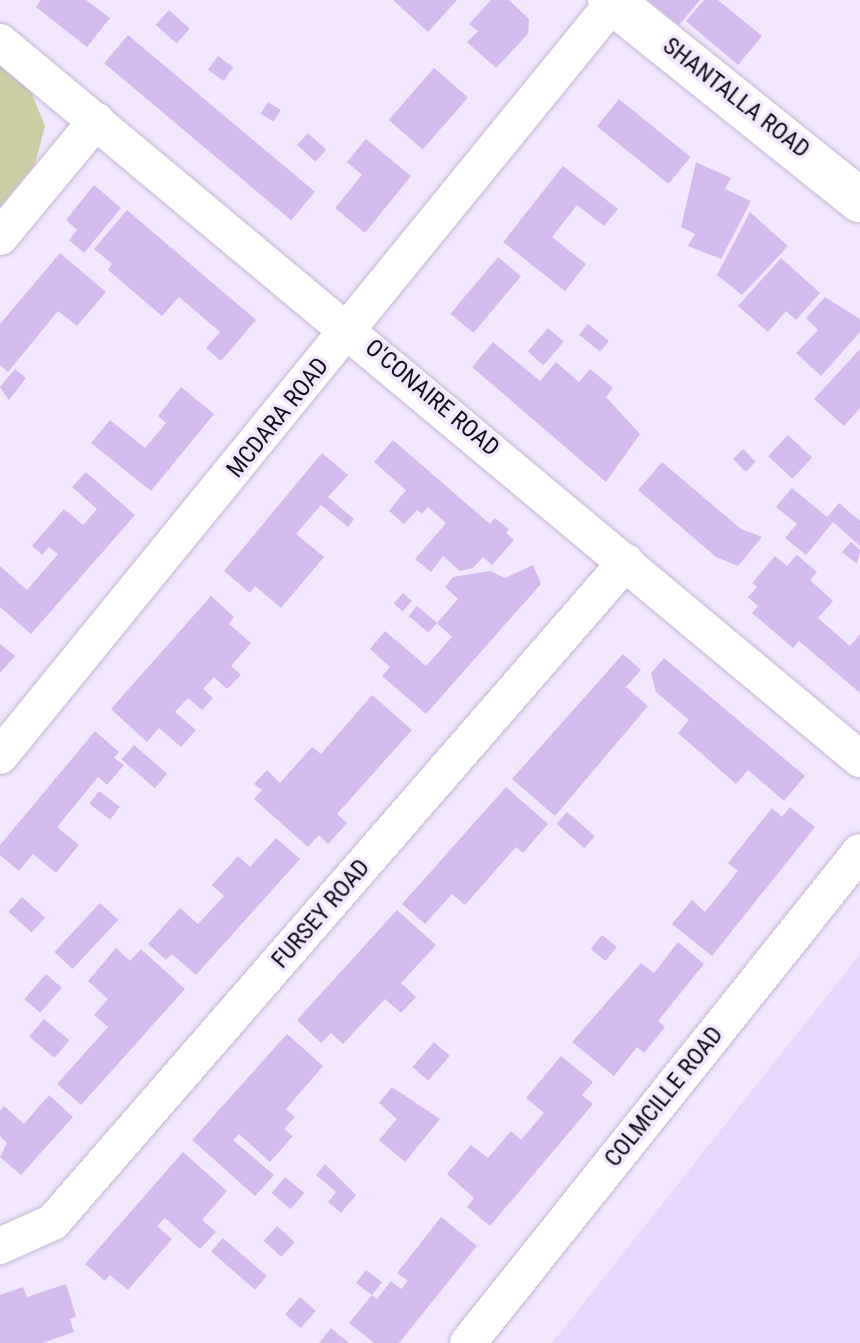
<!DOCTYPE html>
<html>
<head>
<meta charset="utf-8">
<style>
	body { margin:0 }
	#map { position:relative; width:860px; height:1343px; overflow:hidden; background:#f3e7ff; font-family:"Roboto Condensed",sans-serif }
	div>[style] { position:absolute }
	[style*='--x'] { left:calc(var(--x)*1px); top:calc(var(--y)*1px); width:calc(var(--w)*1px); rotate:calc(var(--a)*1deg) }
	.built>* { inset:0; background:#ead7fc }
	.green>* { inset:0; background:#cccda5 }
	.building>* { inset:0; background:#d4baed; transform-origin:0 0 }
	.roads { filter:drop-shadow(0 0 2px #c4b6d3) drop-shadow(0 0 2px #c4b6d3) }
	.minor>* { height:36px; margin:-18px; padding:0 18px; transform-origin:18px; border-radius:18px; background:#fff }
	.tertiary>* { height:44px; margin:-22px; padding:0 22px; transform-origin:22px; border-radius:22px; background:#fff }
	span { translate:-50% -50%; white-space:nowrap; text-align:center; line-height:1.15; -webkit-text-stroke:7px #f3e7ff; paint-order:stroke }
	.street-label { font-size:24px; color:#120c16 }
</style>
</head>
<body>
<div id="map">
	<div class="built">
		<i style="clip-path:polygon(860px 954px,860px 1343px,552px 1343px)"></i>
	</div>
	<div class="green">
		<i style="clip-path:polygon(0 65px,30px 89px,45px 126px,35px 164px,0 207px)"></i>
	</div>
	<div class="building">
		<i style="clip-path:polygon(41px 0,86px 0,110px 18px,87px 47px,36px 7px)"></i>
		<i style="clip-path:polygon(393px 0,457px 0,428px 32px)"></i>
		<i style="clip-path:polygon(491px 0,509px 0,529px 19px,528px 34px,496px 68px,467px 42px,478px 31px,469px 24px)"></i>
		<i style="clip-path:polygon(648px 0,700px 0,679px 25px)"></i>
		<i style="clip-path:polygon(704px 0,718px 0,762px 36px,738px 65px,686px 21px)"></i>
		<i style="left:169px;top:10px;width:28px;height:20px;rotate:42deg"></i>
		<i style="left:128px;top:35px;width:244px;height:37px;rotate:40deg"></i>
		<i style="left:218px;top:56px;width:19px;height:17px;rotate:36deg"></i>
		<i style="left:434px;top:68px;width:45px;height:69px;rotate:41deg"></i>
		<i style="left:619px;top:99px;width:92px;height:35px;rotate:39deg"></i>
		<i style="left:268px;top:102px;width:15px;height:14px;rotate:32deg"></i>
		<i style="left:308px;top:133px;width:25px;height:16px;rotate:43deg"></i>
		<i style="clip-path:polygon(366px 139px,411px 176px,365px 233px,335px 208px,362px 175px,347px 162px)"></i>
		<i style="clip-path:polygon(696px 162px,731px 178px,725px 189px,751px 201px,721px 259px,688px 246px,695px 234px,681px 227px)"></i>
		<i style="clip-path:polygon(563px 166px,618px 209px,604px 226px,577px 205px,552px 237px,586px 264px,565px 291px,503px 242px)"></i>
		<i style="clip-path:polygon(94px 185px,121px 208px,84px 253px,69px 240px,77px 230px,66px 220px)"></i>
		<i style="clip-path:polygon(127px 210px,256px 320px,221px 361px,206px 348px,220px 332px,179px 297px,162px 316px,108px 270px,112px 264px,94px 249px)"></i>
		<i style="clip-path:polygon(750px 212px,788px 246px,742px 295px,717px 275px)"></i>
		<i style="clip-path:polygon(60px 253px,106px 292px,77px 326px,58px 311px,8px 372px,0 365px,0 324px)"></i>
		<i style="left:498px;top:257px;width:30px;height:74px;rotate:40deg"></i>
		<i style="clip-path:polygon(781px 258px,820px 293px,796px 320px,786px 311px,768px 332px,738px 306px)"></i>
		<i style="clip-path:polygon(825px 297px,860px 319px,860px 332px,821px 376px,796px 353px,818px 330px,806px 318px)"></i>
		<i style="left:588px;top:324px;width:27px;height:14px;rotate:39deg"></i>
		<i style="left:548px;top:328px;width:21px;height:31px;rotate:41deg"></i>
		<i style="clip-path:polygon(493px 342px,540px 381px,556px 362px,579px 382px,590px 369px,613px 388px,606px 397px,640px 434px,606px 482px,472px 367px)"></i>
		<i style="clip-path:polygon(860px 349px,860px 408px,844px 426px,814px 399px)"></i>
		<i style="clip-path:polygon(15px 369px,26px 378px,9px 400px,0 387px)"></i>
		<i style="clip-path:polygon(181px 387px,214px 414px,151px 491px,91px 443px,110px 420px,145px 448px,166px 423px,158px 416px)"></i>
		<i style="left:788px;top:435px;width:33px;height:29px;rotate:43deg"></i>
		<i style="clip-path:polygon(393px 440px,490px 524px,495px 518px,509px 529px,506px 533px,514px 540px,492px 565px,483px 557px,473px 568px,460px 571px,443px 556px,431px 572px,415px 559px,446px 523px,428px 507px,422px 514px,417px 510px,404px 524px,389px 511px,406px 490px,374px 462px)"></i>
		<i style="left:743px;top:449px;width:18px;height:14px;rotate:45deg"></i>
		<i style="clip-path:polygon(322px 453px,348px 475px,328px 497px,354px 519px,348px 527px,321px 505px,296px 534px,324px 557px,281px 608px,255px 586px,250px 593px,224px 571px)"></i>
		<i style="clip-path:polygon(662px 462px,741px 529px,762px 537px,738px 566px,716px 557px,638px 490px)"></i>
		<i style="clip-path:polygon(86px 472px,135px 515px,31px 634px,0 607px,0 566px,27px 590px,58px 554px,49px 547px,42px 555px,32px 546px,64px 509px,83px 525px,97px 509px,72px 487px)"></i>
		<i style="clip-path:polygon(792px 488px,827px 517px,839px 503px,860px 521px,860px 546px,833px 522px,806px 555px,785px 538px,797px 524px,776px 507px)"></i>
		<i style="clip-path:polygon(851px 542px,860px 550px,857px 564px,842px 552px)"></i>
		<i style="clip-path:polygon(797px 555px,817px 572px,810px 580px,833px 601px,818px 618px,850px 646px,860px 634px,860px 693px,799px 641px,793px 648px,752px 613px,758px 606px,748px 597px,757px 587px,752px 583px,775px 556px,787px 566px)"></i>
		<i style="clip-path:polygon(533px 565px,541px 584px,426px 714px,382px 676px,390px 667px,370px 649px,385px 631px,426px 666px,452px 637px,437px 623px,458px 599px,445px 587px,453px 577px,490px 571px,505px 578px)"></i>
		<i style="left:403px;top:593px;width:12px;height:14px;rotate:42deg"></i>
		<i style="clip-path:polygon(211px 596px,234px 617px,229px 624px,251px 643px,231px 666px,241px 675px,227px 689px,214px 677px,203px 689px,213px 698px,202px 710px,188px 698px,175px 712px,196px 730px,181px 747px,159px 728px,147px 742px,111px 709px)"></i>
		<i style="left:417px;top:606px;width:26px;height:13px;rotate:40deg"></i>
		<i style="clip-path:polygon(0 644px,15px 656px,0 673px)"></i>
		<i style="clip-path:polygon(623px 654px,641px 670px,626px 687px,648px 706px,555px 816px,512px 779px)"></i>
		<i style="clip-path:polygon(664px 658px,805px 776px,784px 801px,748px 770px,736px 784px,678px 733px,689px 720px,656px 692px,651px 673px)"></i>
		<i style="clip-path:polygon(372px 695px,412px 730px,337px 814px,347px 823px,328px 844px,319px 835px,308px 847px,254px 799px,262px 790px,254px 784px,267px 770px,280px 783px,312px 747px,321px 754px)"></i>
		<i style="clip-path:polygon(95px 731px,119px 752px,114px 758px,124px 765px,107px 785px,98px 777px,57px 827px,79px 845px,56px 873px,33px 854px,19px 871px,0 855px,0 845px)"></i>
		<i style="left:134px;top:745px;width:44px;height:19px;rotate:41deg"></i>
		<i style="clip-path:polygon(506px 787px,548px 824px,523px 853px,516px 847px,465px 905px,452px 894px,425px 924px,402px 904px)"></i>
		<i style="left:99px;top:791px;width:26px;height:16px;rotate:37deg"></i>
		<i style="clip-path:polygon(790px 807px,815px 827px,712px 956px,672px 924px,692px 900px,705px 912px,738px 871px,728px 863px,772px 808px,782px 817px)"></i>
		<i style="left:567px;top:812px;width:37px;height:16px;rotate:41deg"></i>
		<i style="clip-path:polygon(276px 838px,300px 859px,196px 975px,172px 954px,166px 960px,148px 944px,180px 908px,198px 924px,224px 896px,212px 885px,238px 856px,250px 867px)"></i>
		<i style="left:22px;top:897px;width:31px;height:20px;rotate:42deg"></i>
		<i style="left:100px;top:903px;width:25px;height:67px;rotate:43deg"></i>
		<i style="clip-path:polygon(397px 910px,436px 945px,401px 983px,416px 997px,401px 1013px,385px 999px,343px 1044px,331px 1033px,321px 1043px,297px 1020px)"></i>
		<i style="left:602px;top:935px;width:19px;height:18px;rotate:39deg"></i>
		<i style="clip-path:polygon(678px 942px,704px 964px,658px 1021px,665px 1027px,644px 1053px,637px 1047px,614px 1076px,572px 1042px,641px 963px,654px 973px)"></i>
		<i style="clip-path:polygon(116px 948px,130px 961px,141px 949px,185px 989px,81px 1105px,57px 1084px,108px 1027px,94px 1015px,108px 999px,88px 981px)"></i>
		<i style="left:46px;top:974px;width:21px;height:33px;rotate:41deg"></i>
		<i style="left:44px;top:1019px;width:33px;height:23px;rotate:40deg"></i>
		<i style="clip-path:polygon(287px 1034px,323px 1066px,286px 1109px,295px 1117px,284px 1129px,293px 1136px,270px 1162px,239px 1134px,233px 1140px,274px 1175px,255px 1196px,192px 1140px)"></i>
		<i style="left:434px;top:1042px;width:21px;height:33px;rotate:41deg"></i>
		<i style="clip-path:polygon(561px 1056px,593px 1082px,582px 1095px,593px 1104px,490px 1226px,467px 1207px,474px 1198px,447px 1174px,471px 1145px,488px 1158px,511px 1131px,521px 1140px,544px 1113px,526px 1098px)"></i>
		<i style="clip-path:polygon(392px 1087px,440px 1119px,405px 1162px,379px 1140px,397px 1119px,379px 1103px)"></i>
		<i style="clip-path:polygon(49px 1095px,73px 1117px,21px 1175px,0 1157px,7px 1143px,0 1136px,0 1111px,4px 1106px,24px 1124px)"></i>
		<i style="clip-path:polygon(183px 1152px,227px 1191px,202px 1220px,216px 1232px,200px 1249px,165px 1218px,157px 1226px,172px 1239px,128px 1290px,110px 1275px,105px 1281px,85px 1264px)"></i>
		<i style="clip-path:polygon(325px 1164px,356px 1195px,341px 1213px,328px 1202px,336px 1192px,316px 1175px)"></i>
		<i style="left:285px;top:1177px;width:25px;height:21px;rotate:40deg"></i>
		<i style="clip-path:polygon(441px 1217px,477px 1246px,399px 1343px,374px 1343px,349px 1323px,372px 1295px,356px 1283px,366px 1270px,382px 1282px,372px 1295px,377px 1299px,391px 1281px,401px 1289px,408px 1281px,397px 1273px)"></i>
		<i style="left:277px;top:1226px;width:24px;height:20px;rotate:42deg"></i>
		<i style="left:223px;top:1238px;width:58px;height:18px;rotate:41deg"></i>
		<i style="clip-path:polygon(66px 1284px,76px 1316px,70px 1319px,74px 1332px,42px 1343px,0 1343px,0 1295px,23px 1287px,27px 1297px)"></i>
		<i style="left:300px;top:1297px;width:21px;height:23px;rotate:41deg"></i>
		<i style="clip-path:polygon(331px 1328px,349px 1343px,319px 1343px)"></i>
	</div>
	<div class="roads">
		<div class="minor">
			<i style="--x:0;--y:42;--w:1120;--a:39.82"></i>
			<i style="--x:0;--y:237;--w:151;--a:-50.4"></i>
			<i style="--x:0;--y:756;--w:971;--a:-50.85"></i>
			<i style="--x:0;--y:1246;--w:58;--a:-24.4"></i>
			<i style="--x:53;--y:1222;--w:874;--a:-49.04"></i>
			<i style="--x:468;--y:1343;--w:628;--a:-51.4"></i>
		</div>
		<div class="tertiary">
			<i style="--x:610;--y:0;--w:320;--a:38.7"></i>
		</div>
	</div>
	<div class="street-label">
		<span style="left:736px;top:98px;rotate:38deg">SHANTALLA ROAD</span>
		<span style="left:432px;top:398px;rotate:40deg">O'CONAIRE ROAD</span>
		<span style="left:278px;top:418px;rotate:-51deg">MCDARA ROAD</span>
		<span style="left:321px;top:914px;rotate:-49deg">FURSEY ROAD</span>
		<span style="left:664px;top:1097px;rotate:-51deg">COLMCILLE ROAD</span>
	</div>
</div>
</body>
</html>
